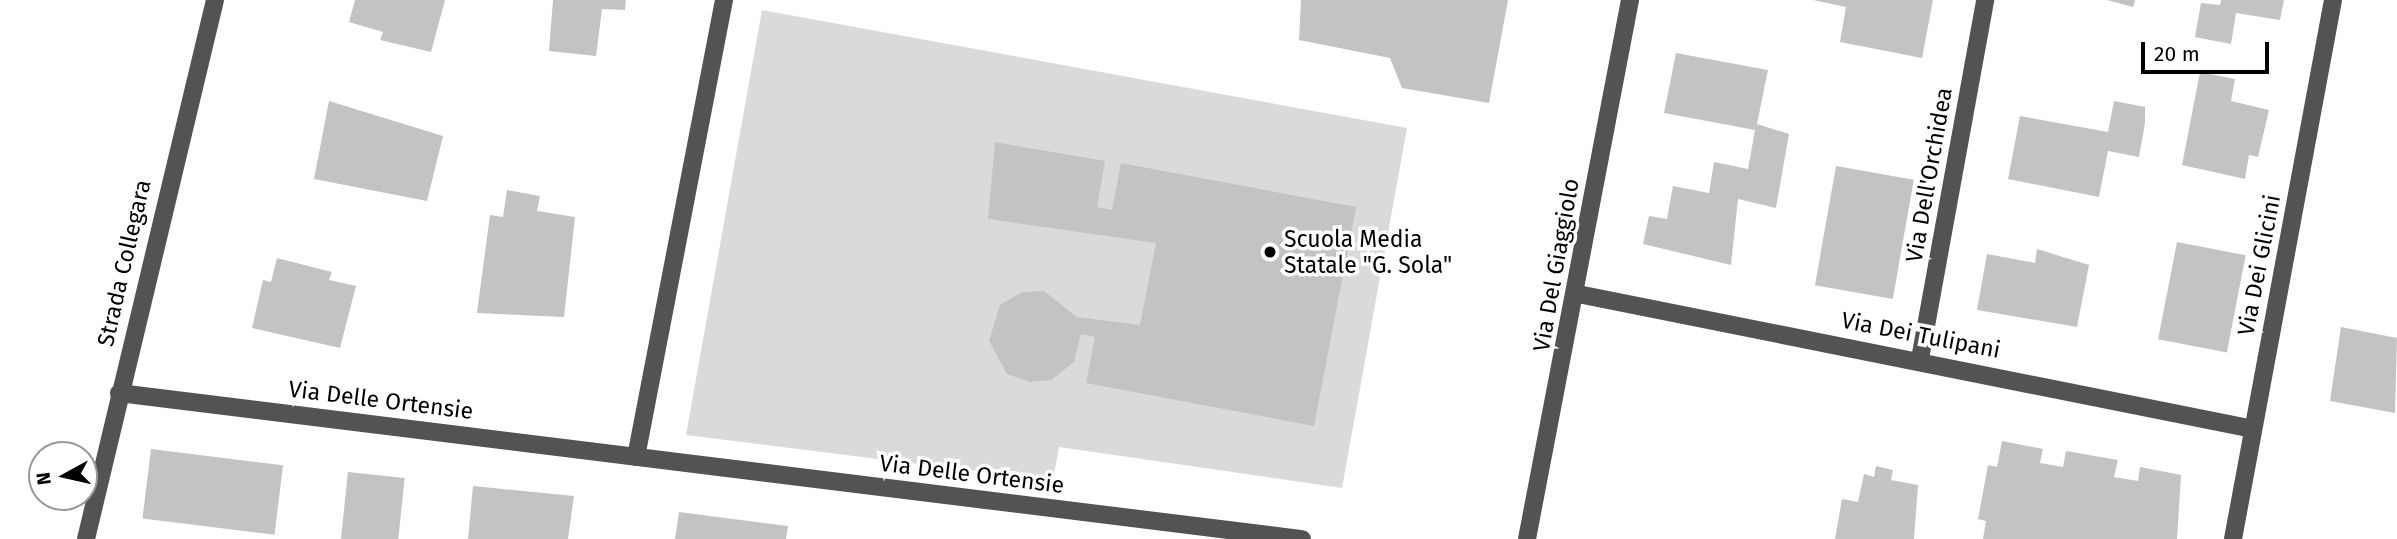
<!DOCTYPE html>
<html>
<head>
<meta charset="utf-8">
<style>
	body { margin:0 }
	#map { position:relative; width:2397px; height:539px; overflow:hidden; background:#fff; font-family:"Fira Sans",sans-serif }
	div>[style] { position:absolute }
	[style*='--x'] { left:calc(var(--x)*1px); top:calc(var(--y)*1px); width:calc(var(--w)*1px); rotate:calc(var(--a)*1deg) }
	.green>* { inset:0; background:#dadada }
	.building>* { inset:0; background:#c3c3c3; transform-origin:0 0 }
	.minor>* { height:18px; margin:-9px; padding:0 9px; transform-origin:9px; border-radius:9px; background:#535353 }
	.dots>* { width:19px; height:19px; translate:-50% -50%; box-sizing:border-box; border:4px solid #fff; border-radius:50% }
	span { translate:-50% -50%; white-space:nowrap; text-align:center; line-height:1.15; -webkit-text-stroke:7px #fff; paint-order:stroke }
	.street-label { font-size:23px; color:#000 }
	.poi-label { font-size:23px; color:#000 }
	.left { translate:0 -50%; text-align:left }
	.north { position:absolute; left:28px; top:441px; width:70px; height:70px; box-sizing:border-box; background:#fff; border:2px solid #999; border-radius:50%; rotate:262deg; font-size:19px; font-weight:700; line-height:28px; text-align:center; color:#000 }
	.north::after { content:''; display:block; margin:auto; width:24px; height:32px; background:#000; clip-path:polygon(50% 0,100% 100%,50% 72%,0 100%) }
	.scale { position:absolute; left:2141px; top:42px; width:128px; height:32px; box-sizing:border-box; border:4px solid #000; border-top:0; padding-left:9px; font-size:21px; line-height:24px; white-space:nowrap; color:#000; -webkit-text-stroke:5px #fff; paint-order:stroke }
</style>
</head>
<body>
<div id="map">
	<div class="green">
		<i style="clip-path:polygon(762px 10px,1407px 128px,1342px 488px,1059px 447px,1053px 481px,686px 435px)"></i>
	</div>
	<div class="building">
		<i style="clip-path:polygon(355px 0,445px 0,431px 52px,380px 40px,383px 32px,349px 22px)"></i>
		<i style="clip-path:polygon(553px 0,626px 0,625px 10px,602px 9px,596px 56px,549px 51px)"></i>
		<i style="clip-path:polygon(1301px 0,1508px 0,1489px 103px,1402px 88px,1390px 58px,1299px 40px)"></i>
		<i style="clip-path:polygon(1813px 0,1933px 0,1922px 58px,1840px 42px,1846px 7px)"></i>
		<i style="clip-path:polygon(2107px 0,2135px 0,2133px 7px)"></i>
		<i style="clip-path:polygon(2221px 0,2284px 0,2280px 20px,2236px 13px,2231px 44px,2195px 37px,2201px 3px,2220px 5px)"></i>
		<i style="clip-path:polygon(1676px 53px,1768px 70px,1757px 124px,1789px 134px,1776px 208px,1738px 199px,1731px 265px,1643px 244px,1649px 216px,1667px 219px,1673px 186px,1709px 193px,1714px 162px,1748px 169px,1755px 130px,1664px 113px)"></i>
		<i style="clip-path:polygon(2200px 72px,2235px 79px,2231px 101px,2269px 110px,2258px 157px,2249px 155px,2245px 179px,2182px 165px)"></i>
		<i style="clip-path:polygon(329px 101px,443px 136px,427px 201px,314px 179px)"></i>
		<i style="clip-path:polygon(2114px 101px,2145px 107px,2145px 123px,2139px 157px,2108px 151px,2099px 197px,2008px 179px,2020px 116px,2108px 132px)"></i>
		<i style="clip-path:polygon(995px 142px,1105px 161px,1097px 207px,1112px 210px,1121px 163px,1356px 207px,1314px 426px,1086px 383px,1095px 337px,1081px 334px,1074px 362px,1051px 380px,1030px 382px,1007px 374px,989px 341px,1000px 305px,1022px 292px,1044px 291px,1077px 317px,1140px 325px,1156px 243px,988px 219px)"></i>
		<i style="left:1836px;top:166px;width:79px;height:121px;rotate:10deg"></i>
		<i style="clip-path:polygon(507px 190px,540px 196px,537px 211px,575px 217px,564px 317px,477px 313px,490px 215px,503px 217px)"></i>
		<i style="left:2177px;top:242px;width:70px;height:99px;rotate:11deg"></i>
		<i style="clip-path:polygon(2037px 249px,2089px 265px,2077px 327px,1977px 310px,1987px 254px,2035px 263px)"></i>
		<i style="clip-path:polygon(277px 258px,332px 272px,329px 280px,356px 286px,340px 348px,252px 328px,263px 280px,271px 282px)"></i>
		<i style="clip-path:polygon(2341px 327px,2397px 338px,2395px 413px,2330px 401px)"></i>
		<i style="clip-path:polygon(2002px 441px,2043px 449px,2040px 463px,2063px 467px,2066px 451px,2118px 460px,2114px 477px,2138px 481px,2140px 467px,2181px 475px,2177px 539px,1983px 539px,1986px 521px,1978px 519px,1988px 465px,1997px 467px)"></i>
		<i style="left:151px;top:449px;width:133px;height:70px;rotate:7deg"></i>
		<i style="clip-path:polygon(1876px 466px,1893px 470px,1891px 480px,1918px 485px,1914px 539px,1835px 539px,1842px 499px,1858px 502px,1864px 474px,1874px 477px)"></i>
		<i style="left:348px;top:472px;width:57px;height:67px;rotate:6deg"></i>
		<i style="clip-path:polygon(473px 486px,574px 496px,568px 539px,468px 539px)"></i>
		<i style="clip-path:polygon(679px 512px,788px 526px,786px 539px,675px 539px)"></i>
	</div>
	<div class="minor">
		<i style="--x:1578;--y:294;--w:688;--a:11.31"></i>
		<i style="--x:1920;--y:359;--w:365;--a:-79.7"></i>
		<i style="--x:119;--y:393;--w:1192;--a:7.04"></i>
		<i style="--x:636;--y:457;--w:465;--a:-79.1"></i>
		<i style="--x:86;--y:539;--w:554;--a:-76.54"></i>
		<i style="--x:1527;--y:539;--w:549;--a:-79.18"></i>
		<i style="--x:2233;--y:539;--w:548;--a:-79.49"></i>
	</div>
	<div class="dots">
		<i style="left:1270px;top:252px;background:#000"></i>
	</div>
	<div class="street-label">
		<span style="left:1929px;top:175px;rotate:-80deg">Via Dell'Orchidea</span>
		<span style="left:124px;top:263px;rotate:-77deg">Strada Collegara</span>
		<span style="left:1556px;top:265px;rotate:-80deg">Via Del Giaggiolo</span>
		<span style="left:2259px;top:265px;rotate:-79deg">Via Dei Glicini</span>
		<span style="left:1921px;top:335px;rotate:11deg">Via Dei Tulipani</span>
		<span style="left:381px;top:400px;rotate:7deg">Via Delle Ortensie</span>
		<span style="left:972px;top:474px;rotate:7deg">Via Delle Ortensie</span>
	</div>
	<div class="poi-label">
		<span class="left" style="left:1284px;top:252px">Scuola Media<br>Statale "G. Sola"</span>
	</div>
	<div class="north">N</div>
	<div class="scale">20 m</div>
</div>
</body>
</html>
